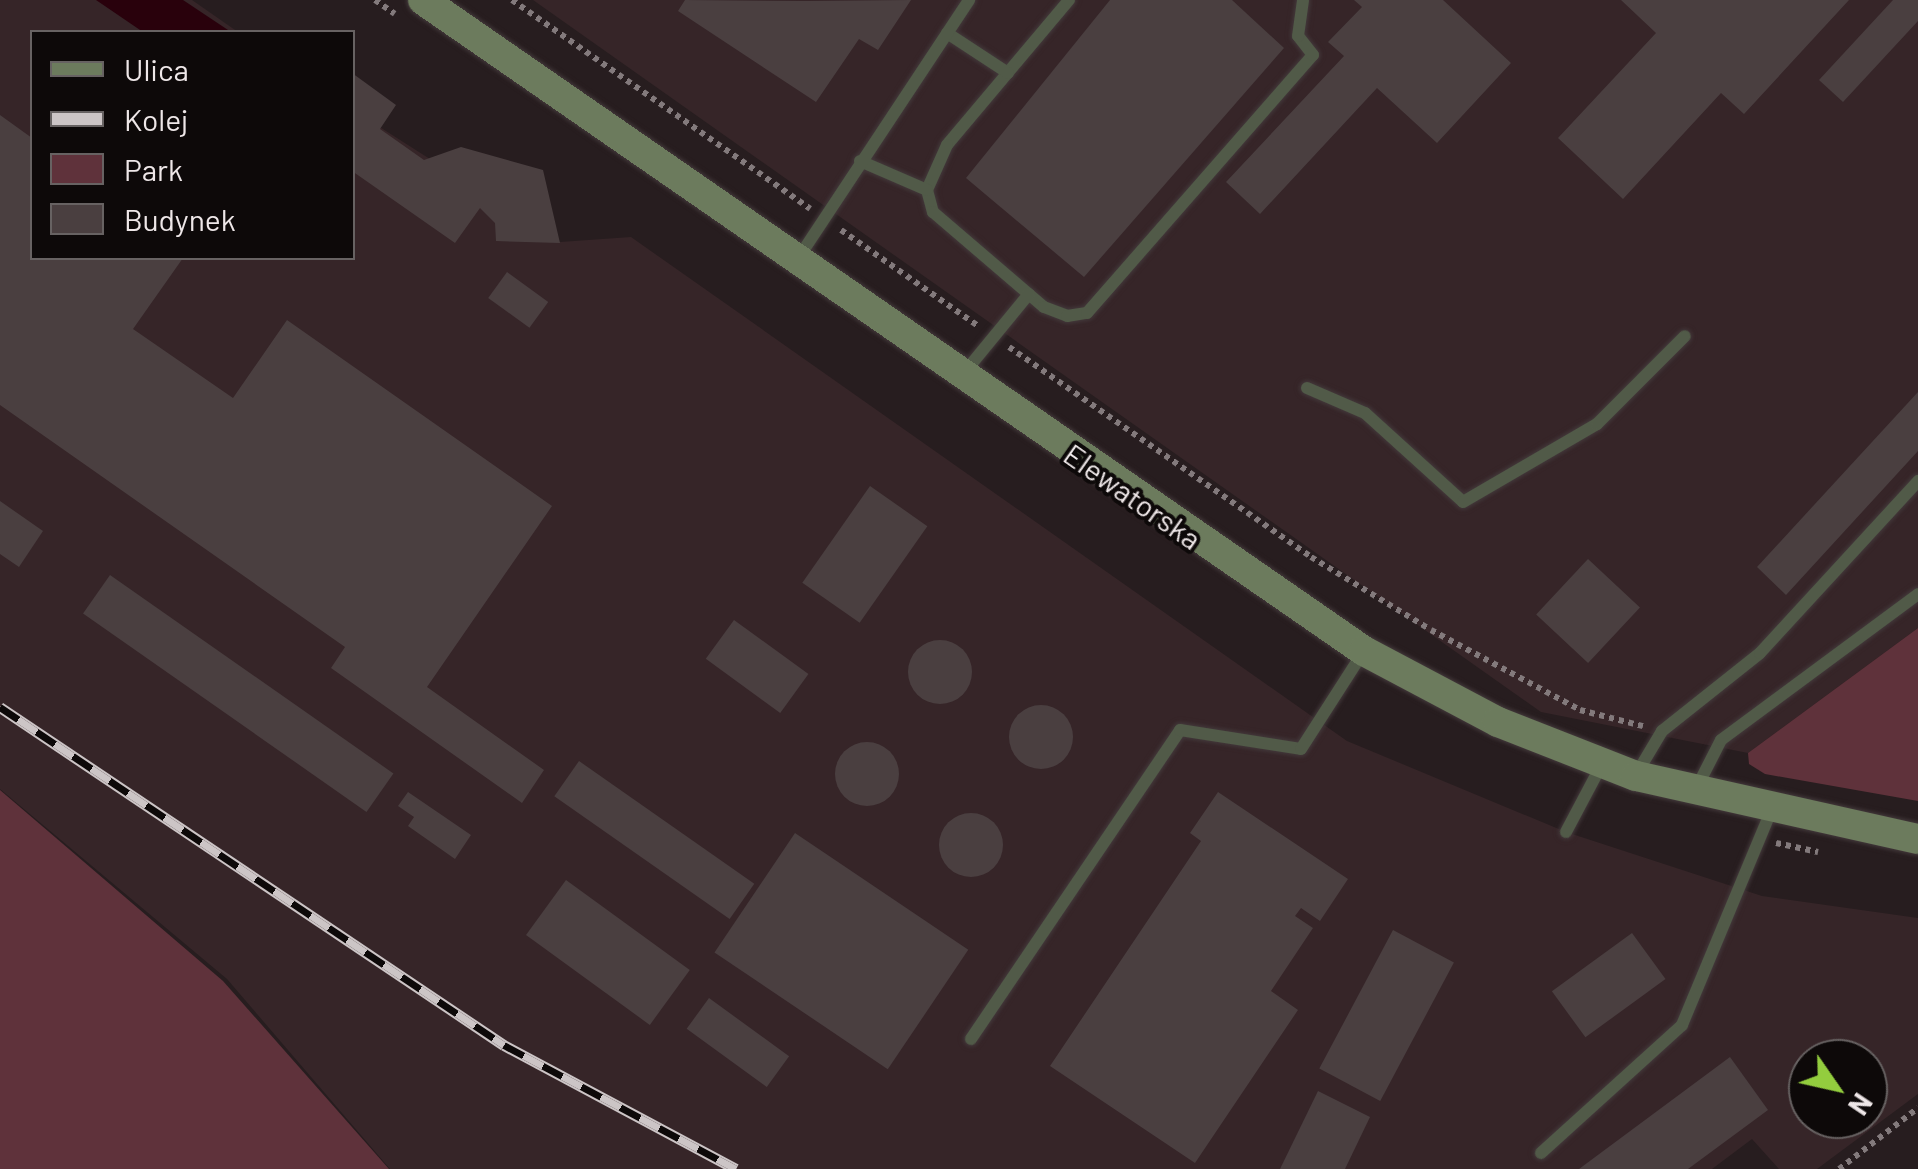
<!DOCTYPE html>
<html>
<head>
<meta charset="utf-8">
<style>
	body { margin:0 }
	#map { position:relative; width:1918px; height:1169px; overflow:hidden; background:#271d1f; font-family:Barlow,sans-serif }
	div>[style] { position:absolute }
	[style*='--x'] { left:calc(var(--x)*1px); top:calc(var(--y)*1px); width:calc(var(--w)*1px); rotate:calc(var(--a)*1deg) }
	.built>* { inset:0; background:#362528 }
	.green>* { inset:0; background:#5f323b }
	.water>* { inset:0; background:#29010c }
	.building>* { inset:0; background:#4a3f40; transform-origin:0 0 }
	.round { border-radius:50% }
	.path>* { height:6px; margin-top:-3px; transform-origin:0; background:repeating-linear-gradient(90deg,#837a7c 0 5px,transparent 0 10px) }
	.roads { filter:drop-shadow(0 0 2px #43393b) drop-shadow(0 0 2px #43393b) }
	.lane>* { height:12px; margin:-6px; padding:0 6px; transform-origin:6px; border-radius:6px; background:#515a48 }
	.secondary>* { height:30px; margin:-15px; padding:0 15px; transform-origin:15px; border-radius:15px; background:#6c7b5d }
	.rail>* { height:11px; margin-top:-5.5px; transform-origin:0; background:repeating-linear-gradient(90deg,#0d0909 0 22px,#ccc5c6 0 44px); box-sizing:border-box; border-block:2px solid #ccc5c6 }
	span { translate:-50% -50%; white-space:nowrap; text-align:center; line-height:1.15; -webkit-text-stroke:8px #0d0909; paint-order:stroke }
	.street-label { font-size:30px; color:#eee7e8 }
	.legend { position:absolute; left:30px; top:30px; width:325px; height:230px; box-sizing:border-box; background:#0d0909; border:2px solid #676262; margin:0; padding:12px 18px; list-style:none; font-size:30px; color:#eee7e8 }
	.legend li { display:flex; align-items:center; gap:20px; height:50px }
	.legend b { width:50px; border:2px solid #676262 }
	.north { position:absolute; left:1788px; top:1039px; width:100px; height:100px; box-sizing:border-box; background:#0d0909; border:2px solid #676262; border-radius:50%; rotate:124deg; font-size:28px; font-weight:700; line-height:40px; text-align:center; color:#eee7e8 }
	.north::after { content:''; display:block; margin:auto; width:35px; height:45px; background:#93cd3e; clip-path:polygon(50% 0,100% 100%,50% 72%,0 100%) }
</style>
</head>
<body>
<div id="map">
	<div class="built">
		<i style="clip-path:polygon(evenodd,0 0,192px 0,238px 32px,32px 32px,32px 258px,352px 258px,353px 110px,560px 242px,631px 237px,1347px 741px,1566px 832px,1762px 896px,1918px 918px,1918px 1094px,1817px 1169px,1779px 1169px,1752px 1139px,1712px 1169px,390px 1169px,227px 979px,0 789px,0 0,1808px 1059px,1868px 1059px,1868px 1119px,1808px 1119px,1808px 1059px)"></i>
		<i style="clip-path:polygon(533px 0,1918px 0,1918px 628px,1748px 753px,1541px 712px)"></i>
	</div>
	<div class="green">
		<i style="clip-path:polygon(1918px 628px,1918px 801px,1765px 774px,1749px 764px,1748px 753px)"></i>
		<i style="clip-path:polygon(0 790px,223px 981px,389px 1169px,0 1169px)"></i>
	</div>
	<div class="water">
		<i style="clip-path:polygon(96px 0,183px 0,231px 32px,143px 32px)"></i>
	</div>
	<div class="building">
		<i style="clip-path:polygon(685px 0,807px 1px,911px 0,878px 50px,859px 39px,816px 102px,678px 11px)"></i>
		<i style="clip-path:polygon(1110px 0,1232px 0,1284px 48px,1084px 277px,966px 178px)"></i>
		<i style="clip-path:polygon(1354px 0,1443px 0,1511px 63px,1437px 143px,1377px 88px,1260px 214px,1226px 182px,1344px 56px,1328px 42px,1362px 7px)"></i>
		<i style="clip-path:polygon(1621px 0,1849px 0,1744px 114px,1721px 93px,1623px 199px,1558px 138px,1656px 33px)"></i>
		<i style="clip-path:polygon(1893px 0,1918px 0,1918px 21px,1843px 102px,1819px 80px)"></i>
		<i style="clip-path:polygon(352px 73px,396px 105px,380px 129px,424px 160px,461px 147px,543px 170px,560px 243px,496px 241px,495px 223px,480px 208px,455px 243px,352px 171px)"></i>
		<i style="clip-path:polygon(0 115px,32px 138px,32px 258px,183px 258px,133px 329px,233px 398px,287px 320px,552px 506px,427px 687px,544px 770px,522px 803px,331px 668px,345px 647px,0 405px)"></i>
		<i style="left:507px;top:272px;width:51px;height:32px;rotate:36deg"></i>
		<i style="clip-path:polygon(1918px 392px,1918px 451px,1786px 595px,1757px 567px)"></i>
		<i style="left:870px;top:486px;width:70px;height:118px;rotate:35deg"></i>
		<i style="clip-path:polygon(0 501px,43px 531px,19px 567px,0 554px)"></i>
		<i style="left:1588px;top:559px;width:71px;height:76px;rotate:43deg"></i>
		<i style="left:110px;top:575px;width:346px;height:47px;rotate:35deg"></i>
		<i style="left:734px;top:620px;width:92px;height:48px;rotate:36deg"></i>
		<i class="round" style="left:908px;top:640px;width:64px;height:64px"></i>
		<i class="round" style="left:1009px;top:705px;width:64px;height:64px"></i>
		<i class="round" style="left:835px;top:742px;width:64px;height:64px"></i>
		<i style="left:579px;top:761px;width:214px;height:43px;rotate:35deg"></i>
		<i style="clip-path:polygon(408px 792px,471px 835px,455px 859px,408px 826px,414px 817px,398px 806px)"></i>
		<i style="clip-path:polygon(1218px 792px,1348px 879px,1320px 921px,1301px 908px,1295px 916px,1313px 928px,1271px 991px,1298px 1010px,1195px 1163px,1050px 1066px,1201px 841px,1190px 833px)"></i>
		<i class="round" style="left:939px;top:813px;width:64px;height:64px"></i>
		<i style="left:795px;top:833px;width:209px;height:144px;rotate:34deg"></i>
		<i style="left:566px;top:880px;width:153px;height:68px;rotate:36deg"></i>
		<i style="left:1393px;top:930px;width:69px;height:157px;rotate:28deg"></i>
		<i style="left:1632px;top:933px;width:57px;height:99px;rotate:54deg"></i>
		<i style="left:709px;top:998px;width:99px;height:38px;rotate:36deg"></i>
		<i style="clip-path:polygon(1730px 1057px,1768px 1110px,1688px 1169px,1579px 1169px)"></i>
		<i style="clip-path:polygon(1318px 1091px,1370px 1117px,1345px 1169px,1280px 1169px)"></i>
	</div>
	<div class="path">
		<i style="--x:375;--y:0;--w:24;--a:35"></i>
		<i style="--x:512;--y:0;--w:364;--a:35"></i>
		<i style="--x:841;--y:230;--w:167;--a:35"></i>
		<i style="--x:1009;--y:347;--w:368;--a:34.8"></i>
		<i style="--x:1311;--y:557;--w:140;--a:31.3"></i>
		<i style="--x:1431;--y:630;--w:169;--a:28.2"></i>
		<i style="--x:1580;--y:710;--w:65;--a:14.3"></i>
		<i style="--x:1776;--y:843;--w:43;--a:12.1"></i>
		<i style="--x:1839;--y:1169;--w:100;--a:-37.7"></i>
	</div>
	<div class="roads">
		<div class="lane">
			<i style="--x:1069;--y:0;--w:189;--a:130.1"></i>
			<i style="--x:947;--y:145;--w:49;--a:114"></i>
			<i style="--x:927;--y:190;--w:23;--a:75"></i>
			<i style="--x:933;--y:212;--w:146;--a:40.6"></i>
			<i style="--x:1044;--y:307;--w:25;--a:21"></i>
			<i style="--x:1067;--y:316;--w:20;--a:-9"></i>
			<i style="--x:1087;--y:313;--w:343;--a:-48.8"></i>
			<i style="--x:1313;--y:55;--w:24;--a:-128"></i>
			<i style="--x:1298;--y:36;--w:36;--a:-82"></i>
			<i style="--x:947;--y:33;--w:73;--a:33.3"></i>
			<i style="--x:860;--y:161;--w:73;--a:23.4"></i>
			<i style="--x:797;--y:260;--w:312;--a:-56.5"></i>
			<i style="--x:964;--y:373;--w:102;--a:-50.6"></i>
			<i style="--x:1307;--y:388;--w:63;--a:23.3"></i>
			<i style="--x:1365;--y:413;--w:132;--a:42.2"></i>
			<i style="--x:1463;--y:502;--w:155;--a:-30.2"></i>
			<i style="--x:1597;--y:424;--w:124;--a:-45"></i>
			<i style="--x:1637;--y:773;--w:49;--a:-59.2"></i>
			<i style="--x:1662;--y:731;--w:125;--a:-38.5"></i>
			<i style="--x:1760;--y:653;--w:234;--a:-47.4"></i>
			<i style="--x:1695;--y:791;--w:57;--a:-63"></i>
			<i style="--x:1721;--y:740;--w:245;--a:-36.5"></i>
			<i style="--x:1566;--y:832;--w:77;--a:-62.1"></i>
			<i style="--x:971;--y:1039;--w:373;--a:-55.9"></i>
			<i style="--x:1180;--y:730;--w:122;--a:8.9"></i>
			<i style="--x:1301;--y:749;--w:117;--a:-57.3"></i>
			<i style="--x:1541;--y:1153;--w:190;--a:-42.2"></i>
			<i style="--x:1682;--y:1025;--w:232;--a:-67.4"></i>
		</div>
		<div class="secondary">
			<i style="--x:423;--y:0;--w:1144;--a:34.68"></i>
			<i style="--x:1364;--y:651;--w:152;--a:27.9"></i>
			<i style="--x:1498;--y:722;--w:148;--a:21.4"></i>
			<i style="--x:1636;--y:776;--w:289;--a:12.6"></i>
		</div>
	</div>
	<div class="rail">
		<i style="--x:0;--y:707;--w:607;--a:33.85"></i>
		<i style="--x:504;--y:1045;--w:263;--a:28.1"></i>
	</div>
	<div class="street-label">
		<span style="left:1133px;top:496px;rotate:35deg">Elewatorska</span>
	</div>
	<ul class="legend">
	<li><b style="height:12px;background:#6c7b5d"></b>Ulica</li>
	<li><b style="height:12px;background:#ccc5c6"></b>Kolej</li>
	<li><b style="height:28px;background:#5f323b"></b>Park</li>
	<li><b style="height:28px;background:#4a3f40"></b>Budynek</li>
	</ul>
	<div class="north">N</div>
</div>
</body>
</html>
